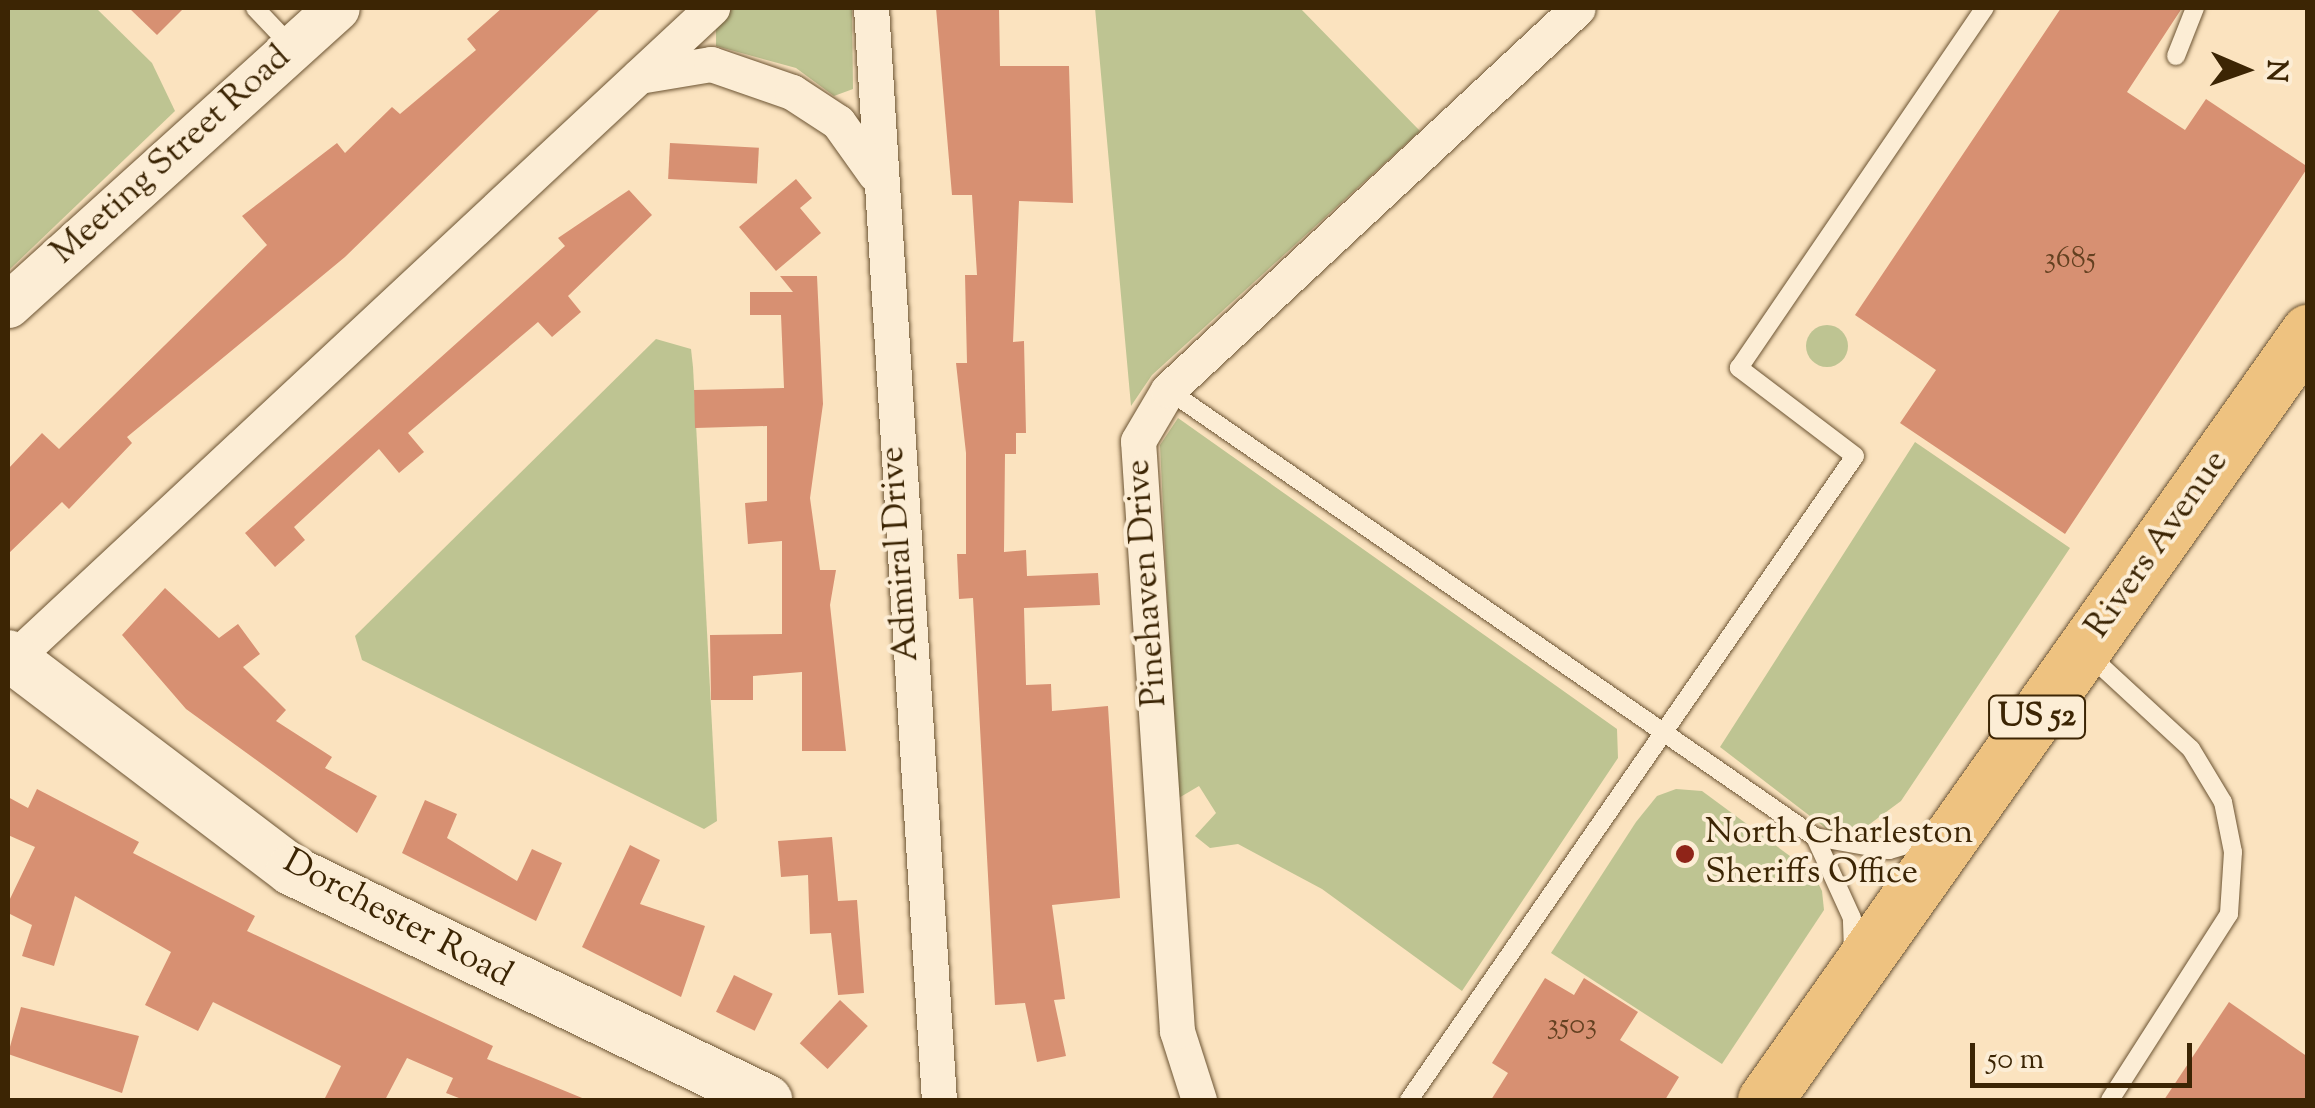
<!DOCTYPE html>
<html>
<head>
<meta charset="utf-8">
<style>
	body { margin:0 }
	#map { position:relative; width:2315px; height:1108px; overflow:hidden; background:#fbe3bf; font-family:"Sorts Mill Goudy",serif }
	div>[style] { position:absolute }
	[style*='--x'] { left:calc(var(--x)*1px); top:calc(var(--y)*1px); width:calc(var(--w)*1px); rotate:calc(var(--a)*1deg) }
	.green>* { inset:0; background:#bec492 }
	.round { border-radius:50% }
	.building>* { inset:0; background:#d79072; transform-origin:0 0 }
	.roads { filter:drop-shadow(0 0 2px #6c5433) drop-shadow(0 0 2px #6c5433) }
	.service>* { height:18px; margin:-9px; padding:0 9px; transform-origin:9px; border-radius:9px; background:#fcedd5 }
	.minor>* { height:35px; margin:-17.5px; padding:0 17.5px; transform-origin:17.5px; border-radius:17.5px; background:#fcedd5 }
	.tertiary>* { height:45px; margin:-22.5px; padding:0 22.5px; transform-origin:22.5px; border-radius:22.5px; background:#fcedd5 }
	.secondary>* { height:50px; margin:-25px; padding:0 25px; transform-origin:25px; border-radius:25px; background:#fcedd5 }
	.primary>* { height:55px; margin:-27.5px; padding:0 27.5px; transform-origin:27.5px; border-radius:27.5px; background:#eec280 }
	.dots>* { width:28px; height:28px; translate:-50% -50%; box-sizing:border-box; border:5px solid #fcedd5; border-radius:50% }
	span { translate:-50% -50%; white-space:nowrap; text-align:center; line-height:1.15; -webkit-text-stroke:8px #fcedd5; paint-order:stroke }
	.number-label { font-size:30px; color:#634020 }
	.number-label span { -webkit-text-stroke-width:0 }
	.shield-label span { padding:2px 8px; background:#fcedd5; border:2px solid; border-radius:8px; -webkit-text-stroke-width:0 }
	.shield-label { font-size:32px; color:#3c2504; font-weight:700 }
	.street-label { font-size:35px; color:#3c2504 }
	.poi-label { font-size:35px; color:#3c2504 }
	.left { translate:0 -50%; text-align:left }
	.frame { position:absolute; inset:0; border:10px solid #3c2504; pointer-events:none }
	.north { position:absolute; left:2195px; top:20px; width:100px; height:100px; -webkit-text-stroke:8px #fcedd5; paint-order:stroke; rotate:92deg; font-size:28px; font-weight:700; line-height:40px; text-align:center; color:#3c2504 }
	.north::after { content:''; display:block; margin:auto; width:35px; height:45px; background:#3c2504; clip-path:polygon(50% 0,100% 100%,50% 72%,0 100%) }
	.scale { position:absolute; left:1970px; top:1043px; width:222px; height:45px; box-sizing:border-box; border:5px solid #3c2504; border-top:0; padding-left:12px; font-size:30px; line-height:35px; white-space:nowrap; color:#3c2504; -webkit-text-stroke:8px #fcedd5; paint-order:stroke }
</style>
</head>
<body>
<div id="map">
	<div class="green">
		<i style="clip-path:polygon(8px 8px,96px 8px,152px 63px,175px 111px,8px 271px)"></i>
		<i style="clip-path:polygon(733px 8px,852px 8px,853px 89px,834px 96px,796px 68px,716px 46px,716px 24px)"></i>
		<i style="clip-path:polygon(1095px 8px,1300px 8px,1420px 131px,1152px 375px,1131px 406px)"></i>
		<i class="round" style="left:1806px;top:325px;width:42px;height:42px"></i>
		<i style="clip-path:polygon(656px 339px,691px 349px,693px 367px,717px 821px,704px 829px,362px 660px,355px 636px)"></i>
		<i style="clip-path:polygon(1178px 418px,1617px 729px,1618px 758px,1462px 991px,1322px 889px,1238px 844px,1210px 848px,1195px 836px,1216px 813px,1199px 786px,1177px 799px,1160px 445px)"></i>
		<i style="clip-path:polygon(1915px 442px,2070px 548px,1901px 801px,1859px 832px,1853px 849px,1720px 747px)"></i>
		<i style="clip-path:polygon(1676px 789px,1702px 791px,1813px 873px,1822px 891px,1824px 910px,1722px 1064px,1551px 953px,1636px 822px,1657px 796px)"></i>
	</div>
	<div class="building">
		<i style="clip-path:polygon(129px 8px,184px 8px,157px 35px)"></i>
		<i style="clip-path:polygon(502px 8px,601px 8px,345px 257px,127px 437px,132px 443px,69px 509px,62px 502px,8px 554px,8px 469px,42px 433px,59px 449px,267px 245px,242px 216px,337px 143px,345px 153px,392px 107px,400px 114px,476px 50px,467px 39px)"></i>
		<i style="clip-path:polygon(936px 8px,999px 8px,1000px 66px,1069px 66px,1073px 203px,1019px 201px,1013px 342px,1024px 341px,1026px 433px,1016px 433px,1016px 454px,1005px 454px,1004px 552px,1026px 550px,1027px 576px,1098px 573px,1100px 605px,1024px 608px,1026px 685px,1051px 684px,1052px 711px,1108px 706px,1120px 898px,1052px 905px,1065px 999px,1054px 1000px,1066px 1056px,1037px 1062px,1025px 1003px,995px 1005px,973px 598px,959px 599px,957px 554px,966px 554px,966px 453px,956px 363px,967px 363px,965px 275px,977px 275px,972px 195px,952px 195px)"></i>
		<i style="clip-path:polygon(2061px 8px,2182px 8px,2127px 92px,2185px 130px,2206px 99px,2308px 167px,2065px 534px,1900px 423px,1936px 370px,1855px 315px)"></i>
		<i style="left:670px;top:143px;width:89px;height:36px;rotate:3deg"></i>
		<i style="clip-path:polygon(796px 179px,812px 198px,800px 208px,821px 233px,776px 271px,739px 227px)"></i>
		<i style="clip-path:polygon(629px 190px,652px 215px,568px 296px,581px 312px,552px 337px,538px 322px,408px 433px,424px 452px,399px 473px,379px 449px,294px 527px,305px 540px,275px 567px,245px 533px,565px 246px,558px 238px)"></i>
		<i style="clip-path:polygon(780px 276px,817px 276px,823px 404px,810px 498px,820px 570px,836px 570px,830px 605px,846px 751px,802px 751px,802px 672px,753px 676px,753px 700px,711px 700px,710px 635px,782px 634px,782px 541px,748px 544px,745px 503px,767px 501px,767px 426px,695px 428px,694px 390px,784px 388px,781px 315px,750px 315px,750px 292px,793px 292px)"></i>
		<i style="clip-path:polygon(165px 588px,219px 638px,238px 624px,260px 654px,243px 667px,286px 710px,276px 721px,332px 757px,325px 768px,377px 796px,357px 833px,186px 709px,122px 635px)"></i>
		<i style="clip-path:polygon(37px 789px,139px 842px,133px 853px,255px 916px,247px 931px,493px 1046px,487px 1059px,587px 1100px,464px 1100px,446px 1093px,453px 1078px,407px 1058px,385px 1100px,324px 1100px,341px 1066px,213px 1002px,198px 1031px,145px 1005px,171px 952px,75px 896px,54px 966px,22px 956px,32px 925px,8px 913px,8px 903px,35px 847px,8px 835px,8px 797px,28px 808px)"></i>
		<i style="clip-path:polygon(425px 800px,457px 814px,447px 838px,517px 881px,532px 849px,562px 863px,536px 921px,402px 853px)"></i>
		<i style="clip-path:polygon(832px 837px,838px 901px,857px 900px,864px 993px,838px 995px,831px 933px,810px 934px,808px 875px,781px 877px,778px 841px)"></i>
		<i style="clip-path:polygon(630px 845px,660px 860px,640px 904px,705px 926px,681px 997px,582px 947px)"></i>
		<i style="left:734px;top:975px;width:43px;height:41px;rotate:26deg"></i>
		<i style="clip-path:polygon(1545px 978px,1574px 995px,1584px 978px,1638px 1012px,1620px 1040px,1679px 1077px,1665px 1100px,1491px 1100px,1508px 1073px,1492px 1063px)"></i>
		<i style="left:840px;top:1000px;width:38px;height:59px;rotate:43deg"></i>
		<i style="clip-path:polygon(2229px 1002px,2308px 1057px,2308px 1100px,2164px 1100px)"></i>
		<i style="clip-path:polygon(21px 1007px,139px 1036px,122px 1093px,8px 1054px)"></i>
	</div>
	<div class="roads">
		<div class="service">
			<i style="--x:255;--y:8;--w:52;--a:46.5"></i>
			<i style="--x:2176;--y:56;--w:52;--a:-68.4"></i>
			<i style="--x:1168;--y:390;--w:786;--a:34.64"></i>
			<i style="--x:2088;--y:654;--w:140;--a:42.7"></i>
			<i style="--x:2191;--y:749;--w:62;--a:58.9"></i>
			<i style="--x:2223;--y:802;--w:51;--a:78.7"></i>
			<i style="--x:2233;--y:852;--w:62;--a:93.7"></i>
			<i style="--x:2229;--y:914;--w:221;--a:122.6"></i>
			<i style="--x:1853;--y:951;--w:33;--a:-92"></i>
			<i style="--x:1852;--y:918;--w:89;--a:-114.6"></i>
			<i style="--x:1815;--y:837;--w:75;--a:10"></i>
			<i style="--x:1889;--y:850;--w:50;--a:-16.3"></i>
			<i style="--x:1409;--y:1100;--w:783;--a:-55.3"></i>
			<i style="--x:1855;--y:456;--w:146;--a:-142.8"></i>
			<i style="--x:1739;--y:368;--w:436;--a:-55.7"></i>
		</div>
		<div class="minor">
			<i style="--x:871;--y:8;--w:1094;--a:86.44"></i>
			<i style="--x:639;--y:76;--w:73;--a:-9.5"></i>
			<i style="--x:711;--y:64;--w:86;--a:19.1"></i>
			<i style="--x:792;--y:92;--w:55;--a:33.1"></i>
			<i style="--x:838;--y:122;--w:64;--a:54.6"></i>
			<i style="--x:12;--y:660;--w:957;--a:-42.97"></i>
			<i style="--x:1199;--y:1100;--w:72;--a:-107.7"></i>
			<i style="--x:1177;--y:1031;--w:591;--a:-93.78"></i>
			<i style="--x:1138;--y:441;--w:59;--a:-59.5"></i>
			<i style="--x:1168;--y:390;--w:560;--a:-42.98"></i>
		</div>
		<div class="tertiary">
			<i style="--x:8;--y:305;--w:443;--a:-42.1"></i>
		</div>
		<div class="secondary">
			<i style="--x:8;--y:655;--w:355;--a:37.2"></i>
			<i style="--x:291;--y:870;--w:529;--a:25.79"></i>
		</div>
		<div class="primary">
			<i style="--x:1765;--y:1100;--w:941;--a:-54.74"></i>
		</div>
	</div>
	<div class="dots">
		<i style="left:1685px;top:854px;background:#8f2418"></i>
	</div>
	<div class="number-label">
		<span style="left:2070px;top:260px">3685</span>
		<span style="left:1572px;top:1026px">3503</span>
	</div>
	<div class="shield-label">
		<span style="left:2037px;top:717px">US 52</span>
	</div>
	<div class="street-label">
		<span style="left:172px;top:156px;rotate:-42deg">Meeting Street Road</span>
		<span style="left:2158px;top:545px;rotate:-55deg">Rivers Avenue</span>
		<span style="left:901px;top:554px;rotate:-94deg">Admiral Drive</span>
		<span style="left:1148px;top:583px;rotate:-94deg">Pinehaven Drive</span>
		<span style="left:397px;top:920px;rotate:28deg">Dorchester Road</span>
	</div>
	<div class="poi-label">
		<span class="left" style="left:1705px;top:854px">North Charleston<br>Sheriffs Office</span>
	</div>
	<div class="frame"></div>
	<div class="north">N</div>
	<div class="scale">50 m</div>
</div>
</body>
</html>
